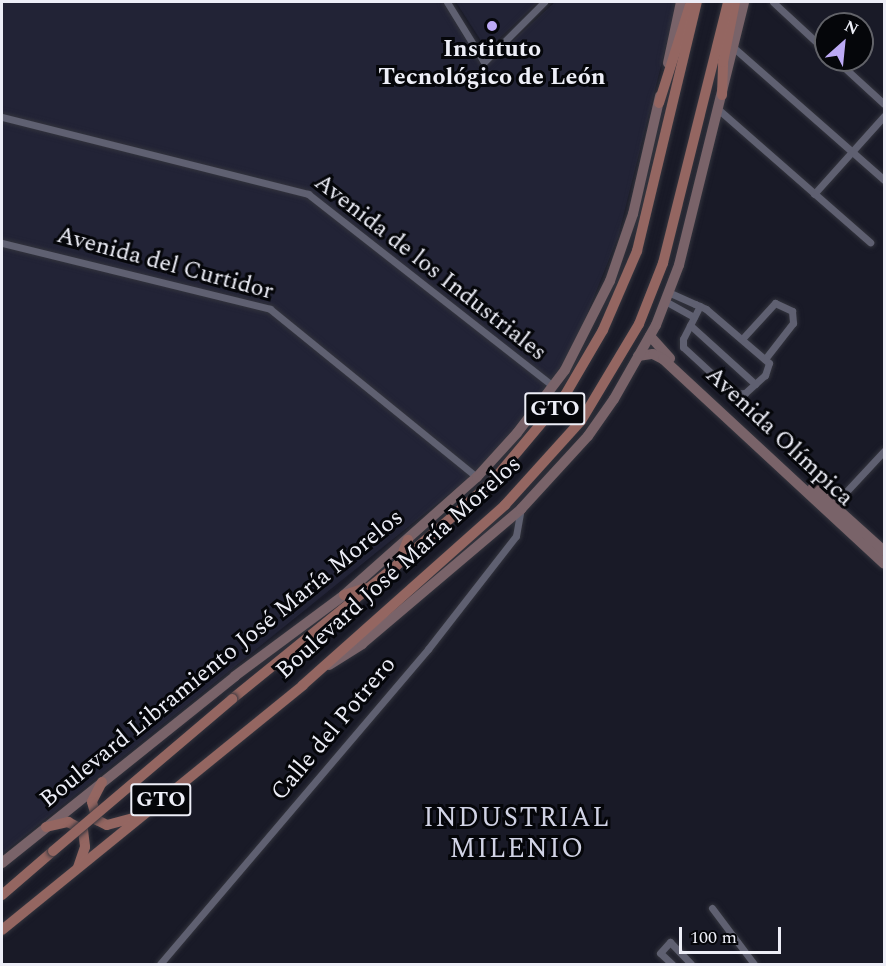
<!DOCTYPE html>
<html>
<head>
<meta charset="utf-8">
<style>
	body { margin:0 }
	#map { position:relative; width:886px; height:966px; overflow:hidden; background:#191a27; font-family:Spectral,serif }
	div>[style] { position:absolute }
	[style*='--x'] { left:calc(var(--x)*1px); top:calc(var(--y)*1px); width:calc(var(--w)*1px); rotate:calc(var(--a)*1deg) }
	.built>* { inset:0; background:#222336 }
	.roads { filter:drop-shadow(0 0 2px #33343d) drop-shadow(0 0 2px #33343d) }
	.street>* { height:7px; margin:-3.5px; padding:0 3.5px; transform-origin:3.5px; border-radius:3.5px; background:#5f6071 }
	.secondary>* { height:10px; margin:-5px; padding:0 5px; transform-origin:5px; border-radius:5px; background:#796369 }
	.primary>* { height:10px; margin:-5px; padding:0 5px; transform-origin:5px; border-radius:5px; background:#946661 }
	.bridges { filter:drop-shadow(0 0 2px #33343d) drop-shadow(0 0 2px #33343d) }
	.primary-bridge>* { height:10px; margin:-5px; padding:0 5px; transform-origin:5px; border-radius:5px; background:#946661 }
	.dots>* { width:16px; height:16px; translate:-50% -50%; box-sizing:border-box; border:3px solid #05060a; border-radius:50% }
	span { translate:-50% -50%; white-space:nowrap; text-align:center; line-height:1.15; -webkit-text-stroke:6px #05060a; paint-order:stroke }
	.shield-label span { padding:2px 4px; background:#05060a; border:2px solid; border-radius:4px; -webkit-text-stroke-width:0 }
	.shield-label { font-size:22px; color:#edeef7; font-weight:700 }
	.poi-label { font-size:24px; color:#edeef7; font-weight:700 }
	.street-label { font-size:24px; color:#edeef7 }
	.quarter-label { font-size:27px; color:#d1d3e5; letter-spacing:1.5px }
	.frame { position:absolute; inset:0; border:3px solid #edeef7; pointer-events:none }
	.north { position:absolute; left:814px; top:12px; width:60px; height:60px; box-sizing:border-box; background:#05060a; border:2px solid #626369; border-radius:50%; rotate:27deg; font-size:16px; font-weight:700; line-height:24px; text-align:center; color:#edeef7 }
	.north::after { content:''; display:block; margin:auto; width:21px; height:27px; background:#bca9f5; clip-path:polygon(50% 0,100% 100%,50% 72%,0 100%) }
	.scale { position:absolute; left:679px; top:927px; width:102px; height:27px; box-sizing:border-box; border:3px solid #edeef7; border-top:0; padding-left:8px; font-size:18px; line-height:21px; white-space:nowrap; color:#edeef7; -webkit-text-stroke:4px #05060a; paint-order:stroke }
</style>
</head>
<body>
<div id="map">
	<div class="built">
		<i style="clip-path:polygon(2px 2px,443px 2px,483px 68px,555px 2px,677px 2px,618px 237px,563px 373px,475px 473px,2px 854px)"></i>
		<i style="clip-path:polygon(456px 2px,538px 2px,487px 50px)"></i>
	</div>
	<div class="roads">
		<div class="street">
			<i style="--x:447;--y:2;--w:70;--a:58.3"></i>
			<i style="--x:484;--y:62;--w:85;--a:-45"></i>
			<i style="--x:773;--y:2;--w:72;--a:42.8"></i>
			<i style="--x:734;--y:48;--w:200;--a:41.3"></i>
			<i style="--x:836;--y:60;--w:65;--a:42.5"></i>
			<i style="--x:719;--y:110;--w:201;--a:41.2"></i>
			<i style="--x:2;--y:117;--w:316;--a:14.1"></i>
			<i style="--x:308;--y:194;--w:311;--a:38.1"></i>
			<i style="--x:814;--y:194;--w:105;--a:-48.1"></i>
			<i style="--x:2;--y:243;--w:276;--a:13.8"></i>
			<i style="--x:270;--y:309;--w:267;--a:39.1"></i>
			<i style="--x:668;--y:292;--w:30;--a:24"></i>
			<i style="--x:695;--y:304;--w:5;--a:22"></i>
			<i style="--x:700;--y:306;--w:7;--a:27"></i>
			<i style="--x:706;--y:309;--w:83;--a:40.6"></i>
			<i style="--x:769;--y:363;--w:13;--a:108"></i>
			<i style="--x:765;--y:375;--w:27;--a:138"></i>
			<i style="--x:745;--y:393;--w:11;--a:175"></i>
			<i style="--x:734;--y:394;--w:69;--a:-137.3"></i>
			<i style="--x:683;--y:347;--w:8;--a:-90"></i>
			<i style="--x:683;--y:339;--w:37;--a:-63"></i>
			<i style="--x:665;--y:301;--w:33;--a:29"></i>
			<i style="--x:690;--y:325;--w:88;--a:42.2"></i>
			<i style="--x:742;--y:339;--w:49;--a:-47.5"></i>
			<i style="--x:775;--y:303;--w:19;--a:25"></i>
			<i style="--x:792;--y:311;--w:12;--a:85"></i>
			<i style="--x:793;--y:323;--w:46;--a:127.9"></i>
			<i style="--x:831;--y:508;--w:78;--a:-47.1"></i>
			<i style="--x:712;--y:908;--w:70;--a:53.1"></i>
			<i style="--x:160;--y:964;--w:414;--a:-49.6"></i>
			<i style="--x:428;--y:649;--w:143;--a:-52.1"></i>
			<i style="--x:516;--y:536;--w:27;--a:-80"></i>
			<i style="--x:672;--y:964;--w:16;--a:-137"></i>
			<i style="--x:660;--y:953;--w:15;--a:-48"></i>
			<i style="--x:670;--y:942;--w:30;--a:46"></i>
		</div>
		<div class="secondary">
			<i style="--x:668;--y:63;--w:62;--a:-78"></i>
			<i style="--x:650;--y:336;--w:30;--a:48"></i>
			<i style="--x:638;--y:356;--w:15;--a:-8"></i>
			<i style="--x:653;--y:354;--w:11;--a:27"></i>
			<i style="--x:663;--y:359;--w:301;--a:42.8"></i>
			<i style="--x:813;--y:487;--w:96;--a:42"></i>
			<i style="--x:329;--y:665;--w:39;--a:-32"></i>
			<i style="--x:362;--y:644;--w:209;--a:-40.3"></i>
			<i style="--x:521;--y:509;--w:99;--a:-47.5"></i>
			<i style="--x:588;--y:436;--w:45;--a:-54.9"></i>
			<i style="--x:614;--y:399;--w:85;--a:-60.4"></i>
			<i style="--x:656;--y:325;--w:64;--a:-69"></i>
			<i style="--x:679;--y:265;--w:271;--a:-76.1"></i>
			<i style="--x:2;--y:863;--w:299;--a:-38.7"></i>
			<i style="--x:235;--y:676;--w:136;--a:-36.6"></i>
			<i style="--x:344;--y:595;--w:178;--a:-41.6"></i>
			<i style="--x:477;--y:477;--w:59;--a:-47.7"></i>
			<i style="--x:517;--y:433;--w:79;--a:-52.7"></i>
			<i style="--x:565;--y:370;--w:100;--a:-63.2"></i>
			<i style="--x:610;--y:281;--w:71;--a:-71.1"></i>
			<i style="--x:633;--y:214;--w:121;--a:-77.1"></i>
		</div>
		<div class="primary">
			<i style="--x:722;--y:95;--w:33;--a:-88"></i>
			<i style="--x:723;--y:62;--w:61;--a:-78.7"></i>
			<i style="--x:659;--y:103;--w:103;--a:-72.4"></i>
			<i style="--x:399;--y:562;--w:24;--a:-68"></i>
			<i style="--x:344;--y:595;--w:22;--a:-18"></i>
			<i style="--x:232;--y:699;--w:213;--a:-39.1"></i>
			<i style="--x:397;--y:565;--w:126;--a:-41.1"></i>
			<i style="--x:492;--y:482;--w:114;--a:-50"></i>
			<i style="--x:565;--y:395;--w:75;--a:-59.7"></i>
			<i style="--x:603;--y:330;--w:86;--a:-66.7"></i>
			<i style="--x:637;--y:251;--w:256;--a:-76.5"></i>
			<i style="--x:102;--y:782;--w:22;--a:117"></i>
			<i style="--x:92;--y:802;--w:19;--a:74"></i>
			<i style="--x:97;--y:820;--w:11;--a:27"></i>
			<i style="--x:107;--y:825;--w:28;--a:-15"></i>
			<i style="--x:46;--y:827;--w:23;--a:-13"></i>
			<i style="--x:68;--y:822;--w:17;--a:28"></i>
			<i style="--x:83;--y:830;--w:17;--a:83"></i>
			<i style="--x:85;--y:847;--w:21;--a:109"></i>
			<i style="--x:2;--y:895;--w:67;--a:-40.8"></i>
			<i style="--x:2;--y:930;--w:388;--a:-39.1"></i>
			<i style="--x:303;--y:685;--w:271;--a:-41.7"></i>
			<i style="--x:505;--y:505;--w:113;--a:-47.9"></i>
			<i style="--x:581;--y:421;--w:113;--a:-59.1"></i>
			<i style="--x:639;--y:324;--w:66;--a:-68.5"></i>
			<i style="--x:663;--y:263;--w:269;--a:-76"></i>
		</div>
	</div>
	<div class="bridges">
		<div class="primary-bridge">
			<i style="--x:53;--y:851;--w:235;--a:-40.3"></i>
		</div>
	</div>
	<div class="dots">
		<i style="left:492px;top:26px;background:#bca9f5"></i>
	</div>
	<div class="shield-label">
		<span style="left:555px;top:409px">GTO</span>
		<span style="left:161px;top:800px">GTO</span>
	</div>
	<div class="poi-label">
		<span style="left:492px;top:64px">Instituto<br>Tecnológico de León</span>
	</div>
	<div class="street-label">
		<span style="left:165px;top:264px;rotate:15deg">Avenida del Curtidor</span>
		<span style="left:430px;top:268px;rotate:38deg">Avenida de los Industriales</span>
		<span style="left:779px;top:437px;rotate:43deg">Avenida Olímpica</span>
		<span style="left:399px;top:568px;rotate:-42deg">Boulevard José María Morelos</span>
		<span style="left:222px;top:659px;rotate:-39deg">Boulevard Libramiento José María Morelos</span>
		<span style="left:334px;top:729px;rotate:-50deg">Calle del Potrero</span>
	</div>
	<div class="quarter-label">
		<span style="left:517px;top:834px">INDUSTRIAL<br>MILENIO</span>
	</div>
	<div class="frame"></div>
	<div class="north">N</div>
	<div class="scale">100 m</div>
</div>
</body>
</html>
